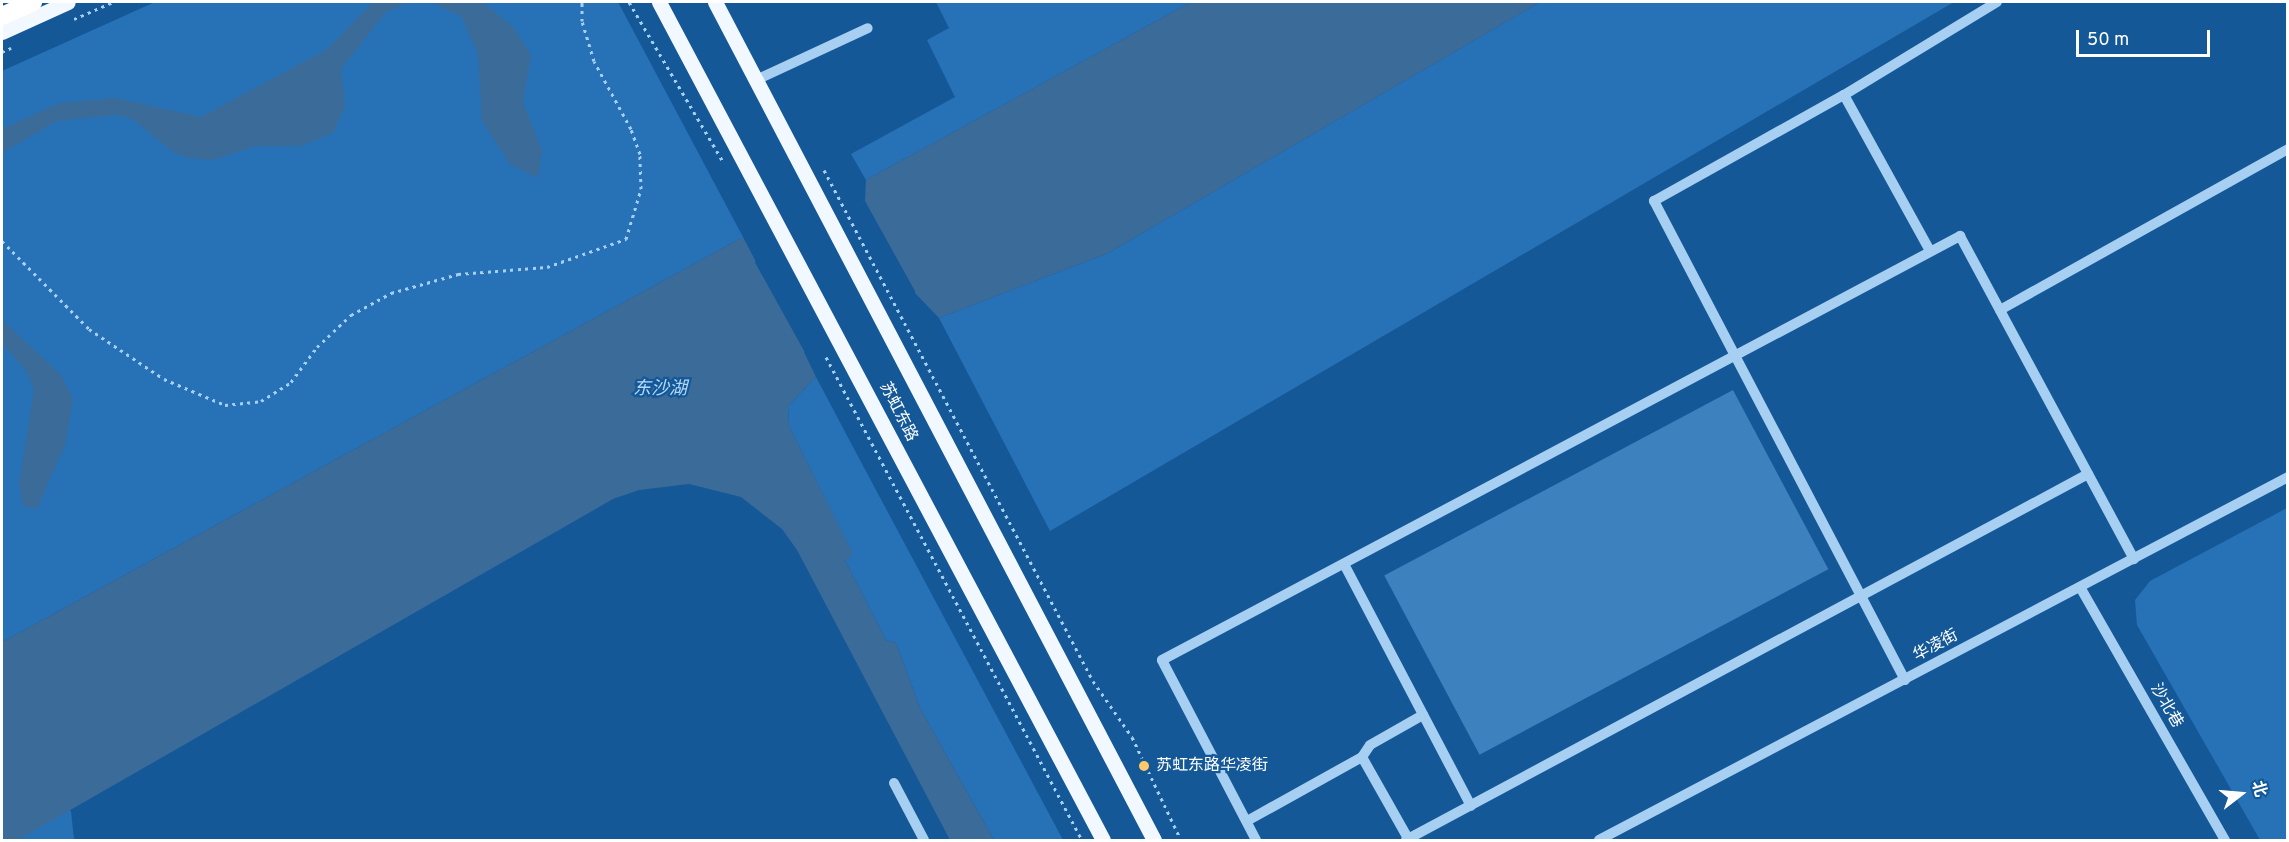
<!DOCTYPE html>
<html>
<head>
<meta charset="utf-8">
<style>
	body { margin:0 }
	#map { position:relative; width:2289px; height:842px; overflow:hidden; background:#145898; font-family:Overpass,"Noto Sans SC",sans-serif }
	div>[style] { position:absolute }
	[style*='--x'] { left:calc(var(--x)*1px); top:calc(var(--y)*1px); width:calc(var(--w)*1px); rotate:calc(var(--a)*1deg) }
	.green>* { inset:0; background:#2772b6 }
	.water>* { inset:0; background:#3b6b99 }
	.pier>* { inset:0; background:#145898; transform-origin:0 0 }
	.building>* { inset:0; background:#3d81bf; transform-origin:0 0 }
	.path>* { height:3px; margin-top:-1.5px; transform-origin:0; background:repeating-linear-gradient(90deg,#a6cff2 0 3px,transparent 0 7.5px) }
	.minor>* { height:10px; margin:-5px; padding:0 5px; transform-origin:5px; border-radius:5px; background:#a6cff2 }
	.major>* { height:15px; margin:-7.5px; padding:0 7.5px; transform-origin:7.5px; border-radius:7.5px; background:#f2f8ff }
	.highway>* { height:18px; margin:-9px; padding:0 9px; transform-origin:9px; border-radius:9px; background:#fff }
	.dots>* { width:16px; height:16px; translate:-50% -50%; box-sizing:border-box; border:3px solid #145898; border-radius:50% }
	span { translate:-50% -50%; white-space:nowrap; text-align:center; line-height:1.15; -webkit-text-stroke:4.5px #145898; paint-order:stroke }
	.street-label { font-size:16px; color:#fff }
	.poi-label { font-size:16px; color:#fff }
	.left { translate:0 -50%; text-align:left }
	.water-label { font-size:18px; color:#b3d8f9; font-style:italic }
	.frame { position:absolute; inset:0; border:3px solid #fff; pointer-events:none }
	.north { position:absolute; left:2211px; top:764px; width:60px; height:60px; -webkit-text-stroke:4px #145898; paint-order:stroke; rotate:74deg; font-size:16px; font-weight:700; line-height:24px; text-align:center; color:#fff }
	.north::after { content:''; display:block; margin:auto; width:21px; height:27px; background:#fff; clip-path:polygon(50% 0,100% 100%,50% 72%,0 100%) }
	.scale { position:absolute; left:2076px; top:30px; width:134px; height:27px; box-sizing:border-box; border:3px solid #fff; border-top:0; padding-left:8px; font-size:18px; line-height:21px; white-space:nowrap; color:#fff; -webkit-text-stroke:4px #145898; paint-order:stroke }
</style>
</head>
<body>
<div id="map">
	<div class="green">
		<i style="clip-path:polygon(155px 2px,618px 2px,743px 237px,2px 642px,2px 71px)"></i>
		<i style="clip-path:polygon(936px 2px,1191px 2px,866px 180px,851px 154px,955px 97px,927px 40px,949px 28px)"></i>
		<i style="clip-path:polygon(1540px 2px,1954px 2px,1050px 531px,939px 318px,1108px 253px)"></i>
		<i style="clip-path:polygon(816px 377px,853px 447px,1063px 840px,994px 840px,920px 708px,896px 643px,886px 640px,845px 560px,852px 553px,789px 426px,788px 406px)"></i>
		<i style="clip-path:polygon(2287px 508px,2287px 840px,2260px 840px,2137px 625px,2135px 600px,2150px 581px)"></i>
		<i style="clip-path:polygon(2px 777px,71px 811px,74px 840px,2px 840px)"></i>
	</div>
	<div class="water">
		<i style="clip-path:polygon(373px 2px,411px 2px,386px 12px,341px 69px,345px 106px,333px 133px,301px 146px,256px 146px,213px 160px,190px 158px,174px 153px,134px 120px,118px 115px,57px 121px,2px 153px,4px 128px,60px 103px,115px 98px,201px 117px,326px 50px)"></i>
		<i style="clip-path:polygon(430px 2px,482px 2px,513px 27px,531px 55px,523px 102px,542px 151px,538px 178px,510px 164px,482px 121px,478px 54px,461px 16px)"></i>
		<i style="clip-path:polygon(1191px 2px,1540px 2px,1108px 253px,939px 318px,914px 292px,804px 352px,816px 377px,788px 406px,789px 426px,853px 554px,845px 560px,886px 640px,896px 643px,920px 708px,994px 840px,950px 840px,797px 550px,782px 529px,741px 497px,689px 484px,639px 490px,613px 499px,18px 840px,2px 840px,2px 642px,743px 237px,756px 262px,865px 201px,866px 180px)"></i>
		<i style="clip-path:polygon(2px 320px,61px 375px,73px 399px,66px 442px,37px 509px,23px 506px,19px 484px,34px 390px,27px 372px,2px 343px)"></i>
	</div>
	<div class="pier">
		<i style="left:865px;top:201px;width:104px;height:126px;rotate:61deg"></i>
	</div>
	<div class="building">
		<i style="left:1733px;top:390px;width:203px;height:395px;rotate:62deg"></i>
	</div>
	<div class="path">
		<i style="--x:629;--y:2;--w:187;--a:59.5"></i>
		<i style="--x:74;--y:19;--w:43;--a:-23.6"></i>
		<i style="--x:2;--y:52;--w:10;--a:-24"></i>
		<i style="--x:824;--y:170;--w:577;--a:62.24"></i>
		<i style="--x:1093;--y:681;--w:68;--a:55.1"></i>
		<i style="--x:1132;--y:737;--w:114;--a:64.6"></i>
		<i style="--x:2;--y:241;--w:124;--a:45.3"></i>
		<i style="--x:89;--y:329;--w:90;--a:33.7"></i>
		<i style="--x:164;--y:379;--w:66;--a:23.1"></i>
		<i style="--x:225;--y:405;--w:36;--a:-6"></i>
		<i style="--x:261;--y:401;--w:36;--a:-32"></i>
		<i style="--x:291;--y:382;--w:44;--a:-53.4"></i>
		<i style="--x:317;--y:347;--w:47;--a:-43.3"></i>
		<i style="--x:351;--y:315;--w:46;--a:-28.8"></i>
		<i style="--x:391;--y:293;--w:70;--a:-15.8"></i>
		<i style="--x:458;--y:274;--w:89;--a:-4.5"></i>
		<i style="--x:547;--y:267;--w:84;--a:-19.5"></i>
		<i style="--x:626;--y:239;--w:52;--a:-73.3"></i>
		<i style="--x:641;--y:189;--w:35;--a:-92"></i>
		<i style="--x:640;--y:154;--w:27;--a:-110"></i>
		<i style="--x:631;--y:129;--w:77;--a:-118.6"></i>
		<i style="--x:594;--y:61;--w:42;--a:-106.7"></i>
		<i style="--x:582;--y:21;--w:19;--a:-90"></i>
		<i style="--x:826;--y:357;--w:547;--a:62.08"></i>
	</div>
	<div class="minor">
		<i style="--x:756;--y:80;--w:123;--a:-24.9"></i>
		<i style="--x:1844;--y:95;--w:178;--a:61.1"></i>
		<i style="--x:2000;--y:310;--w:330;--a:-29.2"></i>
		<i style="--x:1344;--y:564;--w:273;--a:62.3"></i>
		<i style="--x:2080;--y:587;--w:292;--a:60.2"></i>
		<i style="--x:1905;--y:680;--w:541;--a:-117.65"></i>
		<i style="--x:1654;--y:201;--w:218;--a:-29.2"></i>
		<i style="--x:1844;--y:95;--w:179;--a:-31.3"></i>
		<i style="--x:1362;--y:757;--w:95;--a:60.5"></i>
		<i style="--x:894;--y:783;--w:64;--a:62.2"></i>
		<i style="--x:1247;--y:821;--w:132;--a:-29.1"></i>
		<i style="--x:1362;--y:757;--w:14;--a:-56"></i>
		<i style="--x:1370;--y:745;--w:61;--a:-29.5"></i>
		<i style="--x:1256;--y:840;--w:203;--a:-117.6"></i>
		<i style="--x:1162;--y:660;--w:904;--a:-27.98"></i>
		<i style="--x:1960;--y:236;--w:367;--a:61.7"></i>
		<i style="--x:1406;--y:840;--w:774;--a:-28.22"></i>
		<i style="--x:1599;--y:840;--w:779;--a:-27.78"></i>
	</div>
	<div class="major">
		<i style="--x:659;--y:2;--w:948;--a:62.08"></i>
		<i style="--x:715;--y:2;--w:946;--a:62.35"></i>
		<i style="--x:2;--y:32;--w:72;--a:-24.4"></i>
	</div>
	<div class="highway">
		<i style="--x:2;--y:16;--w:34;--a:-24"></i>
	</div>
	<div class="dots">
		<i style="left:1144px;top:766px;background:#ffc868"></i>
	</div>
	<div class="street-label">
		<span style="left:898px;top:412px;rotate:63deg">苏虹东路</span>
		<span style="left:1936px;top:646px;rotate:-28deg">华凌街</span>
		<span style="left:2166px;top:706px;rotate:60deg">沙北巷</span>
	</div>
	<div class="poi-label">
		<span class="left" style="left:1156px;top:766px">苏虹东路华凌街</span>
	</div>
	<div class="water-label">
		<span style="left:660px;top:390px">东沙湖</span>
	</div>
	<div class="frame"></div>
	<div class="north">北</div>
	<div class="scale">50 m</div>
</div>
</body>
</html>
